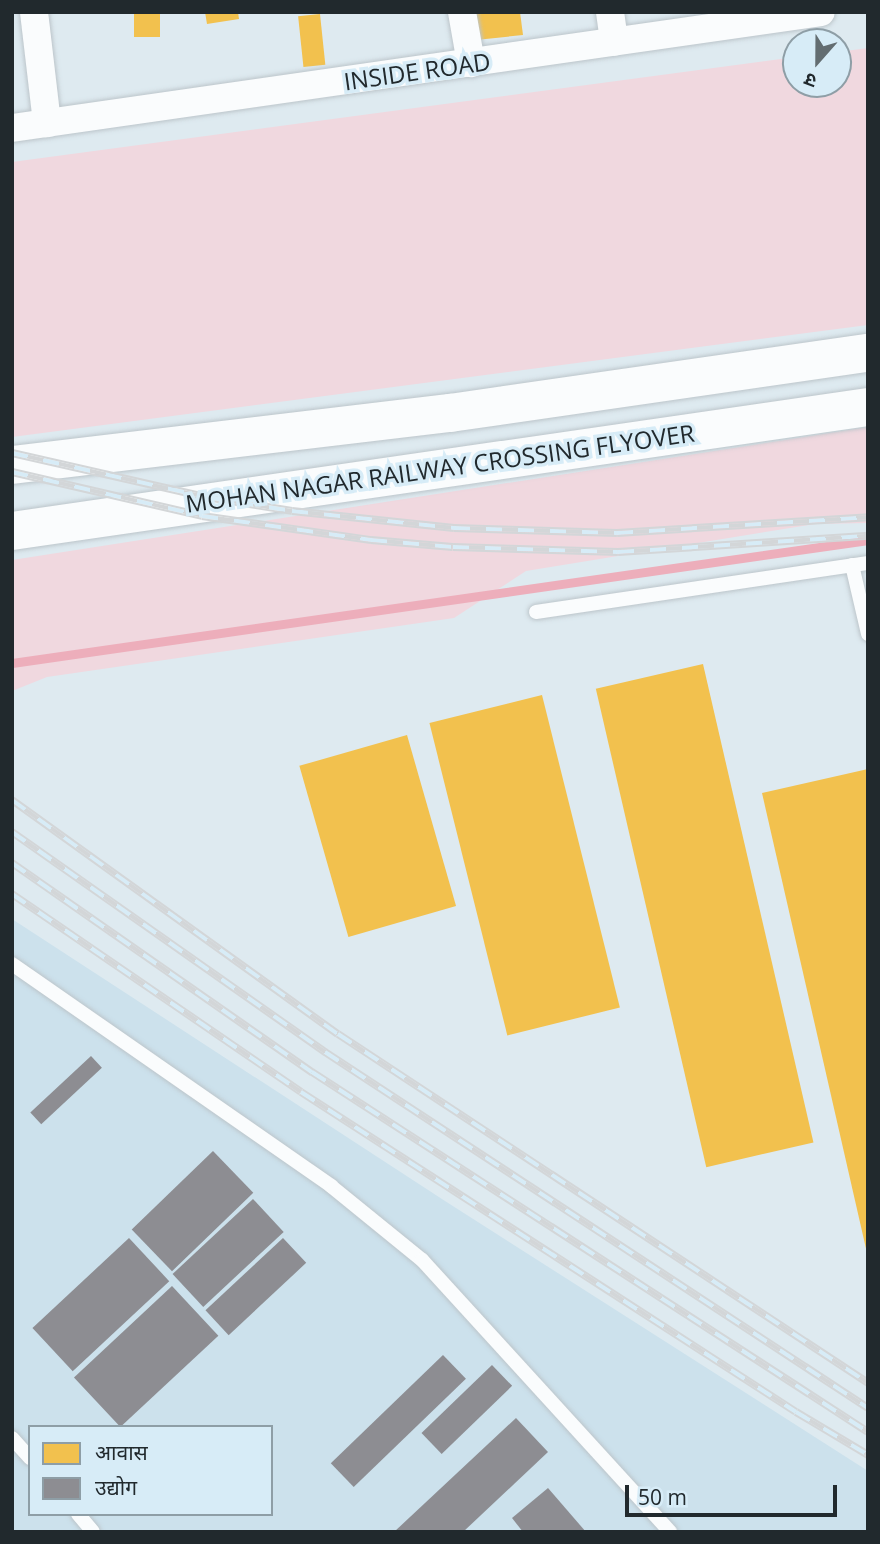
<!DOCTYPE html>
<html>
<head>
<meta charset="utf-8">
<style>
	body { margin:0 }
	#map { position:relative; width:880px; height:1544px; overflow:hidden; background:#deeaf0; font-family:"Open Sans","Noto Sans Devanagari",sans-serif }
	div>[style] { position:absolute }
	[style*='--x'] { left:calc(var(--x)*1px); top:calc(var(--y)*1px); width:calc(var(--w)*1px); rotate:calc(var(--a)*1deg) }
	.built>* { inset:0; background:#cce1ec }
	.green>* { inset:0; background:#f0d8df }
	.homes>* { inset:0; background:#f2c14e; transform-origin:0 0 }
	.industry>* { inset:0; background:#8d8d92; transform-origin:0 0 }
	.stream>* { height:9px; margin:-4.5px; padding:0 4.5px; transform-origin:4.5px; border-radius:4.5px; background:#edaebb }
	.roads { filter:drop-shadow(0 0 2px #bcc5ca) drop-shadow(0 0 2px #bcc5ca) }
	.lane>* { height:14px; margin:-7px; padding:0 7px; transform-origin:7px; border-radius:7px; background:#fafcfd }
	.street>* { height:28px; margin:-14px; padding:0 14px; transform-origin:14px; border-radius:14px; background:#fafcfd }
	.secondary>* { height:38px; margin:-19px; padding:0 19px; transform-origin:19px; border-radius:19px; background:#fafcfd }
	.rail>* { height:8px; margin-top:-4px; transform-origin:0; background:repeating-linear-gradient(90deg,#d7ecf7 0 16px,#d3d6d8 0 32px); box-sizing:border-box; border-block:2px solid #d3d6d8 }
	span { translate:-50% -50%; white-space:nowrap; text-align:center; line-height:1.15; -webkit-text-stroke:7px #d7ecf7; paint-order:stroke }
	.street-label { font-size:24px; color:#21292d }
	.frame { position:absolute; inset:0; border:14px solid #21292d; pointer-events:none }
	.legend { position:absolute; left:28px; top:1425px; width:245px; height:91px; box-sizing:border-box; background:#d7ecf7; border:2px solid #8e9ea6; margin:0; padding:9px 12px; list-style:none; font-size:21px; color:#21292d }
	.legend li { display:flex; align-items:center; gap:14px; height:35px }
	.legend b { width:35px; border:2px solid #8e9ea6 }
	.north { position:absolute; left:782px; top:28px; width:70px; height:70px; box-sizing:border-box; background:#d7ecf7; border:2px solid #8e9ea6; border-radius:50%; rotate:201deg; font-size:19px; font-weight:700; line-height:28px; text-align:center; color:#21292d }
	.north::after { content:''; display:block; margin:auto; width:24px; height:32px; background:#636d71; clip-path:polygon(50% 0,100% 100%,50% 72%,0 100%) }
	.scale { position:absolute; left:625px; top:1485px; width:212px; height:32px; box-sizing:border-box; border:4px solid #21292d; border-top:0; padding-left:9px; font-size:21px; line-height:24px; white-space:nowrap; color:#21292d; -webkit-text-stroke:5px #d7ecf7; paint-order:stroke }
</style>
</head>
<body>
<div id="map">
	<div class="built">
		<i style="clip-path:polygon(evenodd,12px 919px,445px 1201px,868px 1471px,868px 1532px,12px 1532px,12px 919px,30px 1427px,271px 1427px,271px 1514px,30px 1514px,30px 1427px)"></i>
	</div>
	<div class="green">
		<i style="clip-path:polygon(868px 48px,868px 325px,12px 437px,12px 162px,796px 57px,796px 84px,838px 84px,838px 52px)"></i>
		<i style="clip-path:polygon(868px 427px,868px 523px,815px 524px,526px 571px,454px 618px,47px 677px,12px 691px,12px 560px)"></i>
	</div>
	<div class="homes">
		<i style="left:134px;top:12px;width:26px;height:25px"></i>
		<i style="clip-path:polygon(205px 12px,238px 12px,239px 19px,207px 24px)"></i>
		<i style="clip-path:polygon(473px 12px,520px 12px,523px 35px,476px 40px)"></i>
		<i style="left:320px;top:14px;width:51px;height:22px;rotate:84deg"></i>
		<i style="left:703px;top:664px;width:491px;height:110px;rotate:77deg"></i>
		<i style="left:542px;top:695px;width:322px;height:116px;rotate:76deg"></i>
		<i style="left:407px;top:735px;width:178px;height:112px;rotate:74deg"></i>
		<i style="clip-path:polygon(868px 769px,868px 1253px,867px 1253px,762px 793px)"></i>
	</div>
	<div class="industry">
		<i style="left:91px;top:1056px;width:16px;height:83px;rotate:47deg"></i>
		<i style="left:213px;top:1151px;width:58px;height:113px;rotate:46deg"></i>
		<i style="left:253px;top:1199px;width:45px;height:110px;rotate:47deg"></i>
		<i style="left:129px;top:1238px;width:59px;height:132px;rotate:47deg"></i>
		<i style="left:283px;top:1238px;width:34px;height:106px;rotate:47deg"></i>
		<i style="left:172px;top:1286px;width:68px;height:134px;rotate:47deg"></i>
		<i style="left:443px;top:1355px;width:33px;height:156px;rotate:46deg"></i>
		<i style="left:492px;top:1365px;width:29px;height:98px;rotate:46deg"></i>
		<i style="clip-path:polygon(516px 1418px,548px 1452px,463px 1532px,394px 1532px)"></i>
		<i style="clip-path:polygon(548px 1488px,586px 1532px,523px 1532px,512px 1518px)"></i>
	</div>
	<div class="stream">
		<i style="--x:12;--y:663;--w:865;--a:-8.18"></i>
	</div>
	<div class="roads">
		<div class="lane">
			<i style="--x:852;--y:565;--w:71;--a:76.9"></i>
			<i style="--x:536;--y:612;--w:336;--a:-8.4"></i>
			<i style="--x:12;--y:964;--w:389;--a:34.8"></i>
			<i style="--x:331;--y:1186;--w:117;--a:39.1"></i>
			<i style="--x:422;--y:1260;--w:368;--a:47.6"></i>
			<i style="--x:12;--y:1438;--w:27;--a:48"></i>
			<i style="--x:78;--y:1514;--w:23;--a:50"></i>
		</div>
		<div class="street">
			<i style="--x:34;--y:12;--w:112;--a:83.3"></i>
			<i style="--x:462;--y:12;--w:52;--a:80"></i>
			<i style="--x:610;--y:12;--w:30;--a:82"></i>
			<i style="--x:12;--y:128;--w:817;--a:-8.16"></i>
		</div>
		<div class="secondary">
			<i style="--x:12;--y:465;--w:441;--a:-6.8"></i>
			<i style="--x:450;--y:413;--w:422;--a:-8.2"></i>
			<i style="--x:12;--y:531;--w:865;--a:-8.24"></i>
		</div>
	</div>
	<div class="rail">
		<i style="--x:12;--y:453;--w:199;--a:12.8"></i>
		<i style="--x:206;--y:497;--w:87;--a:9.2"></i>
		<i style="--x:292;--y:511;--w:163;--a:6"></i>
		<i style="--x:454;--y:528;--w:163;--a:1.8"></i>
		<i style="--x:617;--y:533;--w:252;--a:-3.6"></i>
		<i style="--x:12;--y:472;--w:195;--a:13"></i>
		<i style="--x:202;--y:516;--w:171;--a:8.1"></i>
		<i style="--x:371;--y:540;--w:82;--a:4.9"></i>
		<i style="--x:453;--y:547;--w:165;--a:1.7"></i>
		<i style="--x:618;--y:552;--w:251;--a:-3.7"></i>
		<i style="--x:12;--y:800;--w:401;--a:35.7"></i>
		<i style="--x:338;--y:1034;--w:635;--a:33.36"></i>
		<i style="--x:12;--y:832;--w:383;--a:35.1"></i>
		<i style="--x:325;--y:1052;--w:649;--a:33.25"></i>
		<i style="--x:12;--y:863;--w:366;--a:34.9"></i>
		<i style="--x:312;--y:1072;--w:662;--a:32.92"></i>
		<i style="--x:12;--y:894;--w:350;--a:34.4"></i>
		<i style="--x:301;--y:1092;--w:589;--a:32.88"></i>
		<i style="--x:796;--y:1412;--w:84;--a:30.8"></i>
	</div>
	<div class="street-label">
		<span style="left:417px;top:71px;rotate:-8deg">INSIDE ROAD</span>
		<span style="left:440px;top:468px;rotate:-8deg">MOHAN NAGAR RAILWAY CROSSING FLYOVER</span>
	</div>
	<div class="frame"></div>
	<ul class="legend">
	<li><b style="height:19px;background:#f2c14e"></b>आवास</li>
	<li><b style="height:19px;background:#8d8d92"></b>उद्योग</li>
	</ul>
	<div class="north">उ</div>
	<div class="scale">50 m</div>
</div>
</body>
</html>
